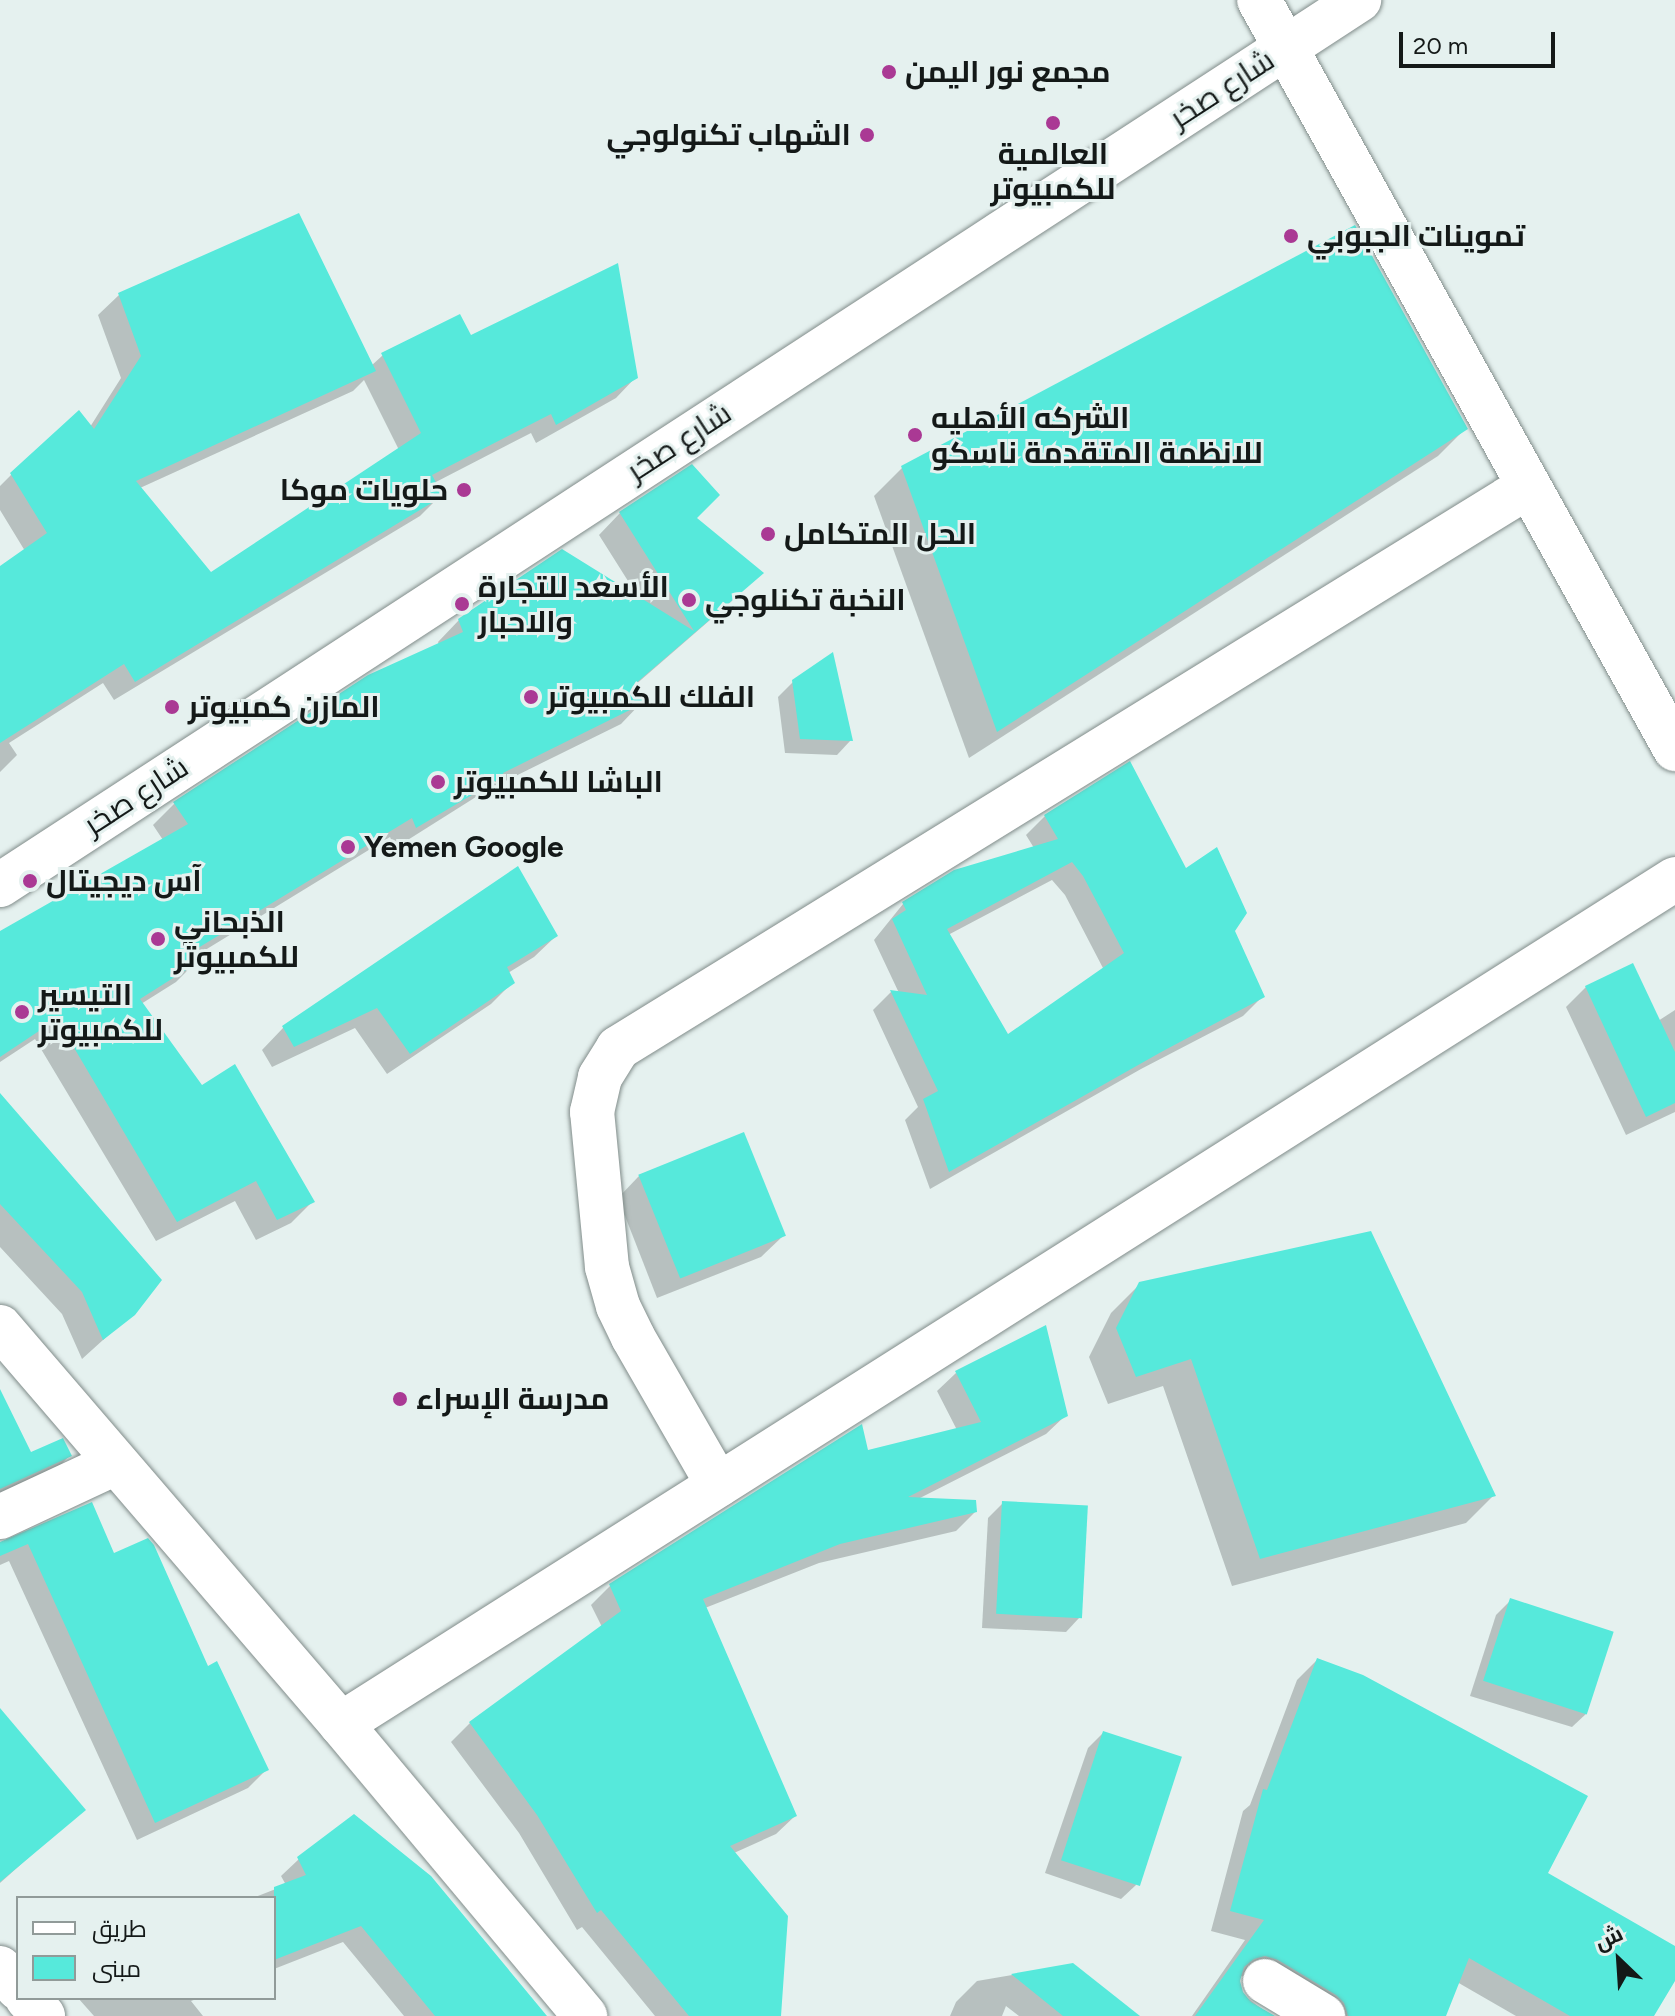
<!DOCTYPE html>
<html>
<head>
<meta charset="utf-8">
<style>
	body { margin:0 }
	#map { position:relative; width:1675px; height:2016px; overflow:hidden; background:#e5f1ef; font-family:Figtree,Cairo,sans-serif }
	div>[style] { position:absolute }
	[style*='--x'] { left:calc(var(--x)*1px); top:calc(var(--y)*1px); width:calc(var(--w)*1px); rotate:calc(var(--a)*1deg) }
	.shadow>* { inset:0; background:#0003 }
	.building>* { inset:0; background:#56e9db; transform-origin:0 0 }
	.roads { filter:drop-shadow(0 0 2px #818c8a) drop-shadow(0 0 2px #818c8a) }
	.minor>* { height:44px; margin:-22px; padding:0 22px; transform-origin:22px; border-radius:22px; background:#fff }
	.tertiary>* { height:44px; margin:-22px; padding:0 22px; transform-origin:22px; border-radius:22px; background:#fff }
	.dots>* { width:22px; height:22px; translate:-50% -50%; box-sizing:border-box; border:4px solid #e5f1ef; border-radius:50% }
	span { translate:-50% -50%; white-space:nowrap; text-align:center; line-height:1.15; -webkit-text-stroke:6px #e5f1ef; paint-order:stroke }
	.poi-label { font-size:30px; color:#141918; font-weight:700 }
	.left { translate:0 -50%; text-align:left }
	.right { translate:-100% -50%; text-align:right }
	.street-label { font-size:30px; color:#141918 }
	.legend { position:absolute; left:16px; top:1896px; width:260px; height:104px; box-sizing:border-box; background:#e5f1ef; border:2px solid #919b99; margin:0; padding:10px 14px; list-style:none; font-size:24px; color:#141918 }
	.legend li { display:flex; align-items:center; gap:16px; height:40px }
	.legend b { width:40px; border:2px solid #919b99 }
	.north { position:absolute; left:1579px; top:1920px; width:80px; height:80px; -webkit-text-stroke:6px #e5f1ef; paint-order:stroke; rotate:335deg; font-size:22px; font-weight:700; line-height:32px; text-align:center; color:#141918 }
	.north::after { content:''; display:block; margin:auto; width:28px; height:36px; background:#141918; clip-path:polygon(50% 0,100% 100%,50% 72%,0 100%) }
	.scale { position:absolute; left:1399px; top:32px; width:156px; height:36px; box-sizing:border-box; border:4px solid #141918; border-top:0; padding-left:10px; font-size:24px; line-height:28px; white-space:nowrap; color:#141918; -webkit-text-stroke:6px #e5f1ef; paint-order:stroke }
</style>
</head>
<body>
<div id="map">
	<div class="shadow">
		<i style="clip-path:polygon(evenodd,119px 295px,371px 366px,383px 355px,470px 338px,636px 377px,616px 398px,536px 443px,531px 433px,434px 483px,441px 495px,420px 516px,114px 700px,103px 683px,9px 743px,17px 755px,0 772px,0 568px,25px 551px,0 510px,0 486px,11px 475px,90px 427px,121px 378px,98px 315px,119px 295px,364px 380px,399px 450px,211px 575px,140px 488px,353px 391px,364px 380px)"></i>
		<i style="clip-path:polygon(1466px 428px,1438px 456px,969px 758px,874px 496px,902px 468px)"></i>
		<i style="clip-path:polygon(620px 513px,694px 518px,740px 594px,634px 686px,642px 702px,621px 724px,487px 790px,395px 848px,390px 837px,197px 955px,198px 960px,176px 982px,141px 1004px,201px 1088px,312px 1202px,291px 1223px,256px 1240px,235px 1201px,156px 1241px,35px 1039px,0 1062px,0 933px,163px 840px,153px 825px,174px 804px,369px 677px,439px 645px,438px 642px,459px 620px,640px 600px,599px 535px)"></i>
		<i style="clip-path:polygon(793px 682px,851px 740px,837px 755px,785px 753px,778px 697px)"></i>
		<i style="clip-path:polygon(evenodd,1045px 816px,1185px 870px,1232px 931px,1262px 997px,1243px 1016px,1141px 1069px,930px 1189px,905px 1120px,918px 1107px,873px 1010px,891px 992px,899px 993px,874px 940px,903px 904px,1034px 848px,1026px 835px,1045px 816px,1052px 880px,1065px 895px,1104px 970px,1007px 1037px,948px 935px,1052px 880px)"></i>
		<i style="clip-path:polygon(556px 936px,534px 957px,508px 973px,513px 982px,491px 1004px,387px 1074px,355px 1028px,272px 1067px,262px 1050px,283px 1028px)"></i>
		<i style="clip-path:polygon(1586px 987px,1658px 1021px,1675px 1010px,1675px 1112px,1626px 1135px,1566px 1007px)"></i>
		<i style="clip-path:polygon(0 1096px,124px 1321px,82px 1359px,62px 1314px,0 1247px)"></i>
		<i style="clip-path:polygon(639px 1176px,783px 1236px,761px 1257px,657px 1298px,618px 1198px)"></i>
		<i style="clip-path:polygon(1140px 1284px,1494px 1495px,1466px 1523px,1232px 1586px,1163px 1386px,1108px 1404px,1089px 1357px,1111px 1313px)"></i>
		<i style="clip-path:polygon(956px 1373px,1066px 1415px,1046px 1434px,918px 1499px,975px 1512px,956px 1531px,819px 1563px,705px 1608px,795px 1816px,776px 1834px,734px 1853px,775px 2016px,655px 2016px,582px 1927px,577px 1930px,519px 1833px,451px 1742px,470px 1723px,602px 1627px,591px 1605px,610px 1586px,866px 1453px,957px 1430px,937px 1391px)"></i>
		<i style="clip-path:polygon(0 1394px,30px 1455px,70px 1455px,52px 1474px,0 1499px)"></i>
		<i style="clip-path:polygon(1003px 1503px,1080px 1617px,1066px 1632px,982px 1628px,988px 1518px)"></i>
		<i style="clip-path:polygon(91px 1504px,113px 1556px,207px 1668px,266px 1770px,248px 1788px,137px 1840px,9px 1561px,0 1565px,0 1543px)"></i>
		<i style="clip-path:polygon(1510px 1601px,1587px 1713px,1572px 1727px,1470px 1696px,1496px 1615px)"></i>
		<i style="clip-path:polygon(1317px 1660px,1545px 1873px,1675px 1948px,1675px 1977px,1652px 2016px,1516px 2016px,1457px 1982px,1440px 2016px,1317px 2016px,1245px 1975px,1239px 1977px,1241px 1993px,1271px 2016px,1192px 2016px,1245px 1940px,1211px 1931px,1243px 1811px,1250px 1805px,1297px 1680px)"></i>
		<i style="clip-path:polygon(0 1711px,83px 1809px,0 1883px)"></i>
		<i style="clip-path:polygon(1103px 1733px,1136px 1885px,1121px 1899px,1045px 1873px,1088px 1748px)"></i>
		<i style="clip-path:polygon(299px 1859px,514px 2016px,404px 2016px,343px 1942px,274px 1969px,274px 1898px,253px 1898px,286px 1885px,281px 1876px)"></i>
		<i style="clip-path:polygon(1072px 1965px,1137px 2016px,1019px 2016px,1006px 2006px,1002px 2016px,950px 2016px,956px 2002px,977px 1981px)"></i>
		<i style="clip-path:polygon(78px 1998px,199px 1998px,191px 2001px,203px 2016px,94px 2016px)"></i>
	</div>
	<div class="building">
		<i style="clip-path:polygon(299px 213px,376px 371px,136px 481px,211px 572px,421px 433px,381px 353px,460px 314px,471px 335px,618px 263px,638px 378px,556px 425px,551px 414px,432px 475px,443px 496px,135px 682px,124px 664px,0 743px,0 566px,47px 533px,10px 473px,79px 410px,94px 429px,141px 356px,118px 293px)"></i>
		<i style="clip-path:polygon(1355px 225px,1468px 429px,997px 732px,901px 466px)"></i>
		<i style="clip-path:polygon(692px 464px,720px 495px,697px 518px,764px 573px,635px 684px,644px 703px,503px 773px,504px 776px,416px 828px,412px 818px,198px 948px,200px 961px,140px 999px,202px 1085px,235px 1064px,315px 1202px,277px 1220px,256px 1181px,177px 1222px,57px 1019px,0 1057px,0 931px,188px 824px,173px 802px,368px 675px,463px 632px,458px 619px,562px 549px,694px 631px,619px 512px)"></i>
		<i style="clip-path:polygon(833px 652px,853px 741px,800px 739px,792px 680px)"></i>
		<i style="clip-path:polygon(evenodd,1130px 761px,1186px 868px,1217px 847px,1247px 913px,1235px 931px,1265px 997px,1163px 1051px,949px 1172px,923px 1099px,938px 1091px,890px 990px,927px 995px,892px 919px,906px 910px,902px 902px,954px 870px,1058px 839px,1044px 815px,1130px 761px,1072px 862px,1083px 876px,1124px 953px,1008px 1034px,947px 929px,1072px 862px)"></i>
		<i style="clip-path:polygon(518px 866px,558px 936px,507px 967px,515px 983px,410px 1054px,377px 1008px,294px 1047px,282px 1026px)"></i>
		<i style="clip-path:polygon(1633px 963px,1675px 1052px,1675px 1103px,1646px 1117px,1585px 986px)"></i>
		<i style="clip-path:polygon(0 1093px,162px 1280px,135px 1315px,103px 1340px,82px 1292px,0 1204px)"></i>
		<i style="left:744px;top:1132px;width:112px;height:114px;rotate:68deg"></i>
		<i style="clip-path:polygon(1371px 1231px,1496px 1496px,1260px 1559px,1191px 1359px,1136px 1377px,1116px 1328px,1139px 1282px)"></i>
		<i style="clip-path:polygon(1046px 1325px,1068px 1416px,908px 1497px,976px 1500px,977px 1512px,840px 1544px,703px 1599px,797px 1816px,730px 1846px,788px 1916px,781px 2016px,689px 2016px,601px 1910px,597px 1913px,537px 1815px,469px 1722px,621px 1611px,609px 1584px,862px 1424px,868px 1450px,981px 1422px,955px 1371px)"></i>
		<i style="clip-path:polygon(0 1389px,31px 1452px,63px 1438px,72px 1456px,0 1489px)"></i>
		<i style="left:1002px;top:1501px;width:86px;height:113px;rotate:3deg"></i>
		<i style="clip-path:polygon(92px 1502px,114px 1553px,148px 1538px,154px 1545px,208px 1666px,217px 1661px,269px 1770px,155px 1823px,28px 1544px,0 1556px,0 1542px)"></i>
		<i style="left:1510px;top:1598px;width:109px;height:87px;rotate:18deg"></i>
		<i style="clip-path:polygon(1317px 1658px,1363px 1675px,1588px 1796px,1548px 1873px,1675px 1946px,1675px 1981px,1654px 2016px,1570px 2016px,1469px 1958px,1446px 2016px,1348px 2016px,1344px 2003px,1336px 1995px,1278px 1960px,1265px 1956px,1254px 1959px,1244px 1967px,1240px 1981px,1243px 1992px,1251px 2002px,1275px 2016px,1195px 2016px,1264px 1920px,1230px 1911px,1263px 1789px,1267px 1790px)"></i>
		<i style="clip-path:polygon(0 1708px,86px 1810px,0 1882px)"></i>
		<i style="left:1103px;top:1731px;width:83px;height:136px;rotate:18deg"></i>
		<i style="clip-path:polygon(354px 1814px,431px 1876px,547px 2016px,435px 2016px,361px 1926px,274px 1960px,274px 1887px,306px 1875px,297px 1857px)"></i>
		<i style="clip-path:polygon(1073px 1963px,1140px 2016px,1063px 2016px,1011px 1974px)"></i>
	</div>
	<div class="roads">
		<div class="minor">
			<i style="--x:1259;--y:0;--w:857;--a:60.95"></i>
			<i style="--x:0;--y:1327;--w:523;--a:49.34"></i>
			<i style="--x:341;--y:1724;--w:381;--a:50.1"></i>
			<i style="--x:718;--y:1485;--w:171;--a:-119.9"></i>
			<i style="--x:633;--y:1337;--w:34;--a:-116"></i>
			<i style="--x:618;--y:1306;--w:41;--a:-105.8"></i>
			<i style="--x:607;--y:1267;--w:156;--a:-95.5"></i>
			<i style="--x:592;--y:1112;--w:36;--a:-77"></i>
			<i style="--x:600;--y:1077;--w:34;--a:-58"></i>
			<i style="--x:618;--y:1048;--w:1070;--a:-31.67"></i>
			<i style="--x:0;--y:1517;--w:128;--a:-25"></i>
			<i style="--x:341;--y:1724;--w:1579;--a:-32.35"></i>
			<i style="--x:0;--y:1968;--w:27;--a:48"></i>
			<i style="--x:1265;--y:1981;--w:68;--a:31.1"></i>
			<i style="--x:27;--y:1998;--w:24;--a:48"></i>
		</div>
		<div class="tertiary">
			<i style="--x:0;--y:885;--w:1622;--a:-33.07"></i>
		</div>
	</div>
	<div class="dots">
		<i style="left:889px;top:72px;background:#aa3994"></i>
		<i style="left:1053px;top:123px;background:#aa3994"></i>
		<i style="left:867px;top:135px;background:#aa3994"></i>
		<i style="left:1291px;top:236px;background:#aa3994"></i>
		<i style="left:915px;top:435px;background:#aa3994"></i>
		<i style="left:464px;top:490px;background:#aa3994"></i>
		<i style="left:768px;top:534px;background:#aa3994"></i>
		<i style="left:689px;top:600px;background:#aa3994"></i>
		<i style="left:462px;top:604px;background:#aa3994"></i>
		<i style="left:531px;top:697px;background:#aa3994"></i>
		<i style="left:172px;top:707px;background:#aa3994"></i>
		<i style="left:438px;top:782px;background:#aa3994"></i>
		<i style="left:348px;top:847px;background:#aa3994"></i>
		<i style="left:30px;top:881px;background:#aa3994"></i>
		<i style="left:158px;top:939px;background:#aa3994"></i>
		<i style="left:22px;top:1012px;background:#aa3994"></i>
		<i style="left:400px;top:1399px;background:#aa3994"></i>
	</div>
	<div class="poi-label">
		<span class="left" style="left:905px;top:72px">مجمع نور اليمن</span>
		<span class="right" style="left:851px;top:135px">الشهاب تكنولوجي</span>
		<span style="left:1053px;top:171px">العالمية<br>للكمبيوتر</span>
		<span class="left" style="left:1307px;top:236px">تموينات الجبوبي</span>
		<span class="left" style="left:931px;top:435px">الشركه الأهليه<br>للانظمة المتقدمة ناسكو</span>
		<span class="right" style="left:448px;top:490px">حلويات موكا</span>
		<span class="left" style="left:784px;top:534px">الحل المتكامل</span>
		<span class="left" style="left:478px;top:604px">الأسعد للتجارة<br>والاحبار</span>
		<span class="left" style="left:705px;top:600px">النخبة تكنلوجي</span>
		<span class="left" style="left:547px;top:697px">الفلك للكمبيوتر</span>
		<span class="left" style="left:188px;top:707px">المازن كمبيوتر</span>
		<span class="left" style="left:454px;top:782px">الباشا للكمبيوتر</span>
		<span class="left" style="left:364px;top:847px">Yemen Google</span>
		<span class="left" style="left:46px;top:881px">آس ديجيتال</span>
		<span class="left" style="left:174px;top:939px">الذبحاني<br>للكمبيوتر</span>
		<span class="left" style="left:38px;top:1012px">التيسير<br>للكمبيوتر</span>
		<span class="left" style="left:416px;top:1399px">مدرسة الإسراء</span>
	</div>
	<div class="street-label">
		<span style="left:1222px;top:89px;rotate:-33deg">شارع صخر</span>
		<span style="left:679px;top:442px;rotate:-33deg">شارع صخر</span>
		<span style="left:136px;top:796px;rotate:-33deg">شارع صخر</span>
	</div>
	<ul class="legend">
	<li><b style="height:10px;background:#fff"></b>طريق</li>
	<li><b style="height:22px;background:#56e9db"></b>مبنى</li>
	</ul>
	<div class="north">ش</div>
	<div class="scale">20 m</div>
</div>
</body>
</html>
